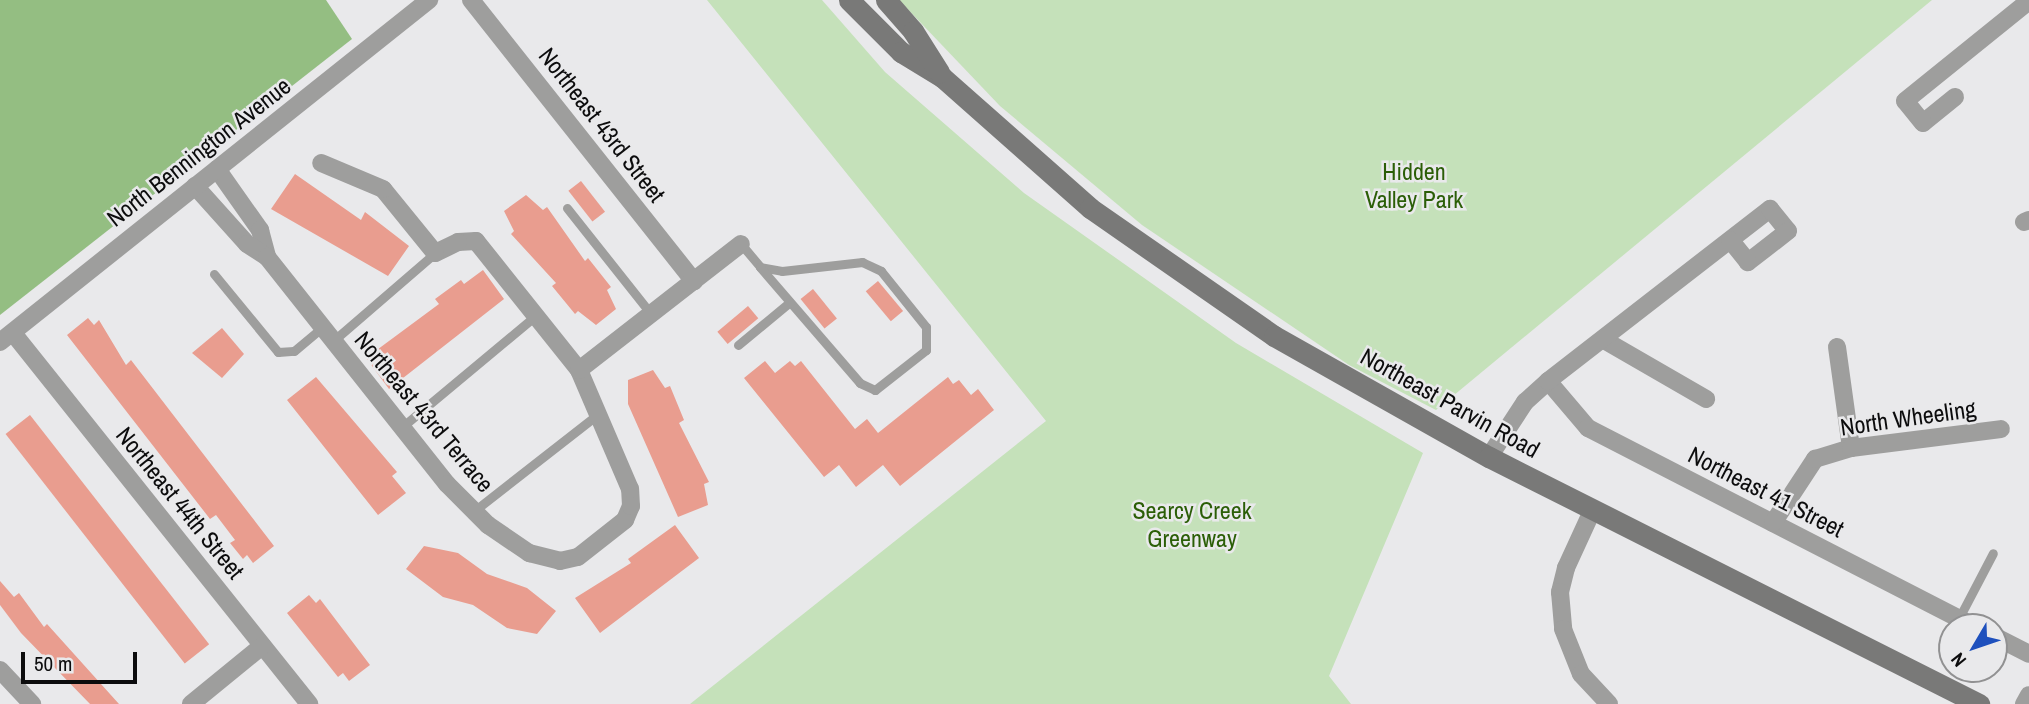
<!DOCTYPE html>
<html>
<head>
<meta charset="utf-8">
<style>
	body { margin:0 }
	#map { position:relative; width:2029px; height:704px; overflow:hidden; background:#e9e9eb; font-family:"Archivo Narrow",sans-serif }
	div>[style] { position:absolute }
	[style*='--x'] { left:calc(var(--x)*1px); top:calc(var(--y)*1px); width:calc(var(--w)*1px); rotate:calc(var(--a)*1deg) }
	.green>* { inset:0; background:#c5e1ba }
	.forest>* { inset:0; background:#94be82 }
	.building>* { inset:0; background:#e99d8f; transform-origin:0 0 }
	.lane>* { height:9px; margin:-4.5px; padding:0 4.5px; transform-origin:4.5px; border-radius:4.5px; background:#9e9e9d }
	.street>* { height:18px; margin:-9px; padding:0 9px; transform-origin:9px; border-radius:9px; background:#9e9e9d }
	.secondary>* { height:21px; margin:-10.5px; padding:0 10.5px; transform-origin:10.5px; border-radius:10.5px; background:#797978 }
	span { translate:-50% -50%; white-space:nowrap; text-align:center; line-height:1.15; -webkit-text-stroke:5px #e9e9eb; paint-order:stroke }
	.street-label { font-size:24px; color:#0c0c0d }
	.park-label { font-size:24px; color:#2b5e07 }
	.north { position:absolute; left:1938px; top:613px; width:70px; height:70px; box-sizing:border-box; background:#e9e9eb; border:2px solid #919192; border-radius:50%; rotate:231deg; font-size:19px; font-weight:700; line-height:28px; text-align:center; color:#0c0c0d }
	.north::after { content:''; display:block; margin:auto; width:24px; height:32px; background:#1e50bd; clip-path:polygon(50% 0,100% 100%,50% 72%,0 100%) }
	.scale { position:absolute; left:21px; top:652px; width:116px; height:32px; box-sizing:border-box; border:4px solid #0c0c0d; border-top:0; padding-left:9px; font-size:21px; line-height:24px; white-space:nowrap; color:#0c0c0d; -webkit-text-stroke:5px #e9e9eb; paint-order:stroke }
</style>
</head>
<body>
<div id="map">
	<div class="green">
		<i style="clip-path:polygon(707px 0,822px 0,885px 72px,1024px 193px,1236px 343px,1423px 453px,1329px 676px,1351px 704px,690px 704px,1046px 421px)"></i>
		<i style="clip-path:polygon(899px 0,1932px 0,1436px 410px,1349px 365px,1142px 225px,1000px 106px)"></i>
	</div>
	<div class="forest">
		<i style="clip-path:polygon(0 0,326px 0,352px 39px,0 315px)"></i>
	</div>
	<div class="building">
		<i style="clip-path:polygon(295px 174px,361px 220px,365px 212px,409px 246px,388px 276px,271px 209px)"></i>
		<i style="left:581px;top:181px;width:39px;height:16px;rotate:52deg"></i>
		<i style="clip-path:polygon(526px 195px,543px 210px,547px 207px,585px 261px,588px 258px,611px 287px,607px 290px,616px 309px,596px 325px,578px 311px,575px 314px,552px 286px,556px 283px,511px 234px,514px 231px,504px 211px)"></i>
		<i style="clip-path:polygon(483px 270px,504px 299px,389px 389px,366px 358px,439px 304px,435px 299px,461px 280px,464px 284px)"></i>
		<i style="left:878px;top:281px;width:39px;height:16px;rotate:50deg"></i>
		<i style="left:813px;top:289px;width:38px;height:16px;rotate:51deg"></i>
		<i style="left:748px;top:306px;width:16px;height:40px;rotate:50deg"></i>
		<i style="clip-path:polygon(88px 318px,94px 325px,99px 320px,126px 365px,131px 360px,274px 546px,253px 563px,247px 555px,243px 559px,230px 543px,235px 540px,216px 515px,210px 519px,67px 335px)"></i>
		<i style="clip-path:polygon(222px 328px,244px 354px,222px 378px,192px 353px)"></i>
		<i style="clip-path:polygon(765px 361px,775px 373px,790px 361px,795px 366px,801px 361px,855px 429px,867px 419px,878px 433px,948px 377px,953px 384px,959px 380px,971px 395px,978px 389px,994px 410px,900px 486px,883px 465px,856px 487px,839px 465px,824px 477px,744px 378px)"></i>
		<i style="clip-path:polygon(653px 370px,665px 388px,670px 386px,684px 420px,679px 423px,709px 482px,704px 484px,708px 505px,678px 517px,628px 404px,628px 380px)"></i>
		<i style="clip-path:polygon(316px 377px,397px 472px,392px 476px,406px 493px,378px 515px,287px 400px)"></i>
		<i style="left:30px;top:415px;width:291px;height:31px;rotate:52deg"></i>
		<i style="clip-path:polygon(675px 525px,699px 558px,600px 633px,575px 598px,631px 563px,628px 559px)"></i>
		<i style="clip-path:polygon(424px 546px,458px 553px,487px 574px,527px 588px,556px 611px,537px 634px,507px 628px,473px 605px,443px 597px,406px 569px)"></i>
		<i style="clip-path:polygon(0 581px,14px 597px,19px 593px,44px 627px,47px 624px,119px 704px,90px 704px,21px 633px,0 605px)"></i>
		<i style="clip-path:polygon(309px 595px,316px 603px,320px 599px,370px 665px,349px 681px,343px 673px,338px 677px,287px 613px)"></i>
	</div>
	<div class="lane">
		<i style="--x:567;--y:208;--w:135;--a:51.6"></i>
		<i style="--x:741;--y:244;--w:30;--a:50"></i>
		<i style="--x:760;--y:267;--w:22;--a:10"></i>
		<i style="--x:782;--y:271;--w:81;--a:-6.4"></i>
		<i style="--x:862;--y:262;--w:21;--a:25"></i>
		<i style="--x:881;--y:271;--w:72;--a:51.2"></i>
		<i style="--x:926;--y:327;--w:23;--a:90"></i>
		<i style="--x:926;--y:350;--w:65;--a:141.9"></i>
		<i style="--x:875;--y:390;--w:17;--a:-155"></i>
		<i style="--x:860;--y:383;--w:153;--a:-130.8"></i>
		<i style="--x:214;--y:274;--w:101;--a:50.6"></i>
		<i style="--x:278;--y:352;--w:16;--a:-4"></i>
		<i style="--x:294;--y:351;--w:38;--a:-40"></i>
		<i style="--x:333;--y:341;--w:135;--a:-40.8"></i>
		<i style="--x:738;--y:345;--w:67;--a:-39.6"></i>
		<i style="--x:402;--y:427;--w:173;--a:-39.8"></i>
		<i style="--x:474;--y:511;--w:157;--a:-38"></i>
		<i style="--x:1959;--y:618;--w:73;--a:-62.4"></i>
	</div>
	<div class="street">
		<i style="--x:471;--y:0;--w:359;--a:51.6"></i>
		<i style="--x:1955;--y:97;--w:41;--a:140.9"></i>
		<i style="--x:1923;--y:123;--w:28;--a:-129"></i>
		<i style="--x:1905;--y:101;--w:159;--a:-38.9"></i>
		<i style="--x:217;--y:169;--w:75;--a:54.8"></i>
		<i style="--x:260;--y:230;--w:28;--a:75"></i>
		<i style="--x:195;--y:186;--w:78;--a:48.1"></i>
		<i style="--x:247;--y:244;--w:24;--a:33"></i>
		<i style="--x:267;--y:257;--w:290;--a:51.6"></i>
		<i style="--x:447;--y:484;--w:58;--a:45"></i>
		<i style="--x:488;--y:525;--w:50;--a:34.3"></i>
		<i style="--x:529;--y:553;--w:32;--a:14"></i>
		<i style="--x:560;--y:561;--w:18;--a:-13"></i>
		<i style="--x:578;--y:557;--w:60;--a:-38.2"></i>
		<i style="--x:625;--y:520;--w:15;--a:-67"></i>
		<i style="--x:631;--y:506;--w:17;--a:-93"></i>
		<i style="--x:630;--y:489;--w:129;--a:-113.2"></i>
		<i style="--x:579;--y:370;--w:165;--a:-128.6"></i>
		<i style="--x:476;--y:241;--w:18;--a:177"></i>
		<i style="--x:458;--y:242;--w:25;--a:154"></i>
		<i style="--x:435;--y:253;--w:82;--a:-129.1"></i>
		<i style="--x:383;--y:189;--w:67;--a:-157.2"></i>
		<i style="--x:2024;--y:222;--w:5;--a:-22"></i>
		<i style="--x:13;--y:333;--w:475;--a:51.4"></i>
		<i style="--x:1604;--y:340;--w:118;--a:30"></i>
		<i style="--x:0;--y:342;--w:549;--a:-38.56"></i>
		<i style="--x:1837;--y:347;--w:102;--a:82.1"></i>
		<i style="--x:579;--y:370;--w:205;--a:-37.9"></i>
		<i style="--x:1548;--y:381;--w:62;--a:49.6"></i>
		<i style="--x:1588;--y:428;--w:436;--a:27.2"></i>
		<i style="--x:1489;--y:457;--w:66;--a:-56.8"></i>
		<i style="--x:1525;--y:402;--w:31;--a:-42"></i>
		<i style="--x:1548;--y:381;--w:281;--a:-37.8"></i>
		<i style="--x:1770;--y:209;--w:28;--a:51"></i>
		<i style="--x:1788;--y:231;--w:51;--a:142.2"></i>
		<i style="--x:1748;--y:262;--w:28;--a:-129"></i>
		<i style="--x:1593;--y:509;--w:65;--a:114.6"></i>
		<i style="--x:1566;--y:568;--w:25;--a:104"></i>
		<i style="--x:1560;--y:592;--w:37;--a:85"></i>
		<i style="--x:1563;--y:629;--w:48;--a:68.2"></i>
		<i style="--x:1581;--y:674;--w:41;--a:47"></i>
		<i style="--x:1773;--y:523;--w:77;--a:-56.7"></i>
		<i style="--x:1815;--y:459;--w:38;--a:-17"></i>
		<i style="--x:1851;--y:448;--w:151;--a:-7.2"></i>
		<i style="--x:1994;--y:636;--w:39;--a:27"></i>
		<i style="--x:0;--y:670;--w:47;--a:46.7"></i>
		<i style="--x:191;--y:704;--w:92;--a:-39.2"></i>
		<i style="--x:2024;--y:704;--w:10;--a:-61"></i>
	</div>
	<div class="secondary">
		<i style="--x:849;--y:0;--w:74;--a:45"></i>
		<i style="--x:901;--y:52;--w:48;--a:31.4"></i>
		<i style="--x:942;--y:77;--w:198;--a:41.5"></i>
		<i style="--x:1090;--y:208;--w:224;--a:34.8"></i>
		<i style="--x:1274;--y:336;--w:247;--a:29.4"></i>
		<i style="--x:1489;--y:457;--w:549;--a:26.75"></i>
		<i style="--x:886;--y:0;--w:41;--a:48.9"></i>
		<i style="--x:913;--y:31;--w:49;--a:57.6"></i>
	</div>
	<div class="street-label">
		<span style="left:602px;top:125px;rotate:52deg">Northeast 43rd Street</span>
		<span style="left:199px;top:152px;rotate:-38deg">North Bennington Avenue</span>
		<span style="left:1450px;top:403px;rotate:29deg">Northeast Parvin Road</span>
		<span style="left:424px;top:412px;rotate:50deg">Northeast 43rd Terrace</span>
		<span style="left:1908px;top:418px;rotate:-8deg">North Wheeling</span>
		<span style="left:1766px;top:492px;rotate:27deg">Northeast 41 Street</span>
		<span style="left:180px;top:503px;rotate:51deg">Northeast 44th Street</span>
	</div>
	<div class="park-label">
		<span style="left:1414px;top:186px">Hidden<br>Valley Park</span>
		<span style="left:1192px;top:525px">Searcy Creek<br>Greenway</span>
	</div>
	<div class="north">N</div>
	<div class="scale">50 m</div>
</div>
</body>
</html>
